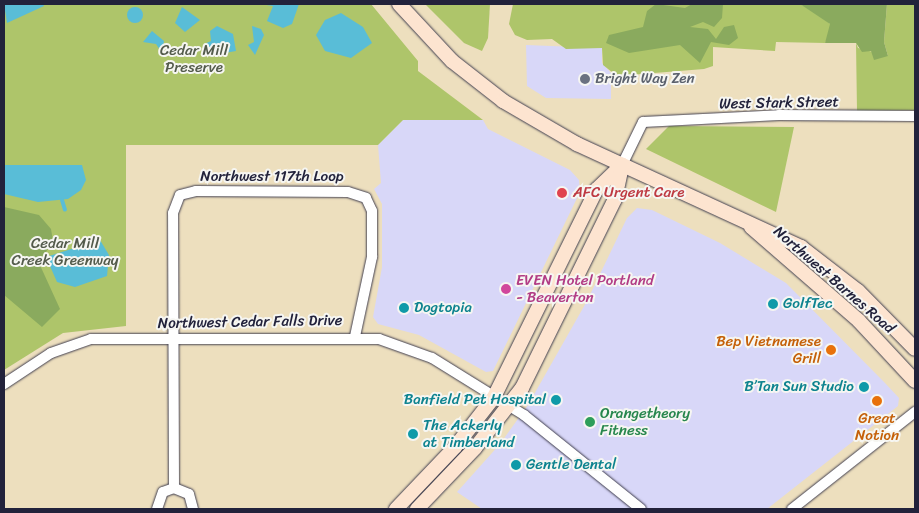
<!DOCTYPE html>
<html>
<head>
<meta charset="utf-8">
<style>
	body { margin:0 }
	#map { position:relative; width:919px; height:513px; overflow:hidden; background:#eddfbe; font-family:Sriracha,sans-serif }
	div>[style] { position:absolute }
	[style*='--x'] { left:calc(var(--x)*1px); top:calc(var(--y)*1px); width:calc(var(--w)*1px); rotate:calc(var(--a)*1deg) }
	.built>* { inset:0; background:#d8d7f8 }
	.green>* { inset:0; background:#aec56a }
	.forest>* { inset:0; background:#8aaa5e }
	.water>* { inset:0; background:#59bdd7 }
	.round { border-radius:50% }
	.stream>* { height:4px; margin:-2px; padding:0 2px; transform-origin:2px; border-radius:2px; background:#59bdd7 }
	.roads { filter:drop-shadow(0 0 1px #403e4f) drop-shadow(0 0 1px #403e4f) }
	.street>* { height:10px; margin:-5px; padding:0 5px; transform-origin:5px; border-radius:5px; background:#fff }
	.secondary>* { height:14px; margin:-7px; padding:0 7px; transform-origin:7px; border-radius:7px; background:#fde4d0 }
	.dots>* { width:14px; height:14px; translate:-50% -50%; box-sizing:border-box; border:2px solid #f6f6f2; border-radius:50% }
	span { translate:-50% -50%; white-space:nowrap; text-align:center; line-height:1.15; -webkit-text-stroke:4px #f6f6f2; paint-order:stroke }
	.park-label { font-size:15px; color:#535b4b }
	.worship-label { font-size:15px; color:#5b616d }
	.left { translate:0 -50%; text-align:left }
	.street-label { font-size:15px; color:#22223b }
	.health-label { font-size:15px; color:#be3a42 }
	.hotel-label { font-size:15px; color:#b23c85 }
	.culture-label { font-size:15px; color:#0d838f }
	.right { translate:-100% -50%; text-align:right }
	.food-label { font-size:15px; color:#c56008 }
	.leisure-label { font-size:15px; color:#27864d }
	.frame { position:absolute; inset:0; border:5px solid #22223b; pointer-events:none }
</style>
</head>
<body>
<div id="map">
	<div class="built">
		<i style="clip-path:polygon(526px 45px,602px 48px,602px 63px,611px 73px,611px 99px,546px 98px,527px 86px)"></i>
		<i style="clip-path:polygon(403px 120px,483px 120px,488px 129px,570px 170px,579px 180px,580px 192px,493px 371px,486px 372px,419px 335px,378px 324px,373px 317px,382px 267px,382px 204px,374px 189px,381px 183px,378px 145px)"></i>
		<i style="clip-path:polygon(637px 208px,652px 210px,720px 243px,786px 283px,885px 383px,899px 398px,898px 406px,767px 509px,482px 509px,457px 492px,500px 444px,528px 405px,587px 301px,627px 218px)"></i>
	</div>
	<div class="green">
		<i style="clip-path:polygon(4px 4px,371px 4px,418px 61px,418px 71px,483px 120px,403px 120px,378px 145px,126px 145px,126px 326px,63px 333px,4px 370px)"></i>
		<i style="clip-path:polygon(425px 4px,490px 4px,488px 38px,482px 51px,464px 43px)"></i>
		<i style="clip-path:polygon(513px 4px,800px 4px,822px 15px,830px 24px,830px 34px,825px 43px,776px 42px,775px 51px,713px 47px,713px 66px,704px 69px,617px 76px,603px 65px,602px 48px,566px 49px,552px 39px,527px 40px,515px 35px,509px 24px)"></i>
		<i style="clip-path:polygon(887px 4px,915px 4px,915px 110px,857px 111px,856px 43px,858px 48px,888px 56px,884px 42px)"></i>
		<i style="clip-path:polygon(669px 126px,794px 127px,776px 212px,646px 149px)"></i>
	</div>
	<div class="forest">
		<i style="clip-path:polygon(656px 4px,685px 8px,692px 4px,723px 4px,722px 18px,714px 27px,703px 22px,690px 27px,708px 29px,716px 39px,724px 27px,734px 25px,738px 38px,729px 45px,711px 42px,700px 63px,680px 45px,629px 53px,606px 43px,609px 35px,643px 27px,647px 11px)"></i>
		<i style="clip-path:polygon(800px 4px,887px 4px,884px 42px,888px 56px,874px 60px,871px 51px,862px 52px,856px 43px,825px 43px,830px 24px)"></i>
		<i style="clip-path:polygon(4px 207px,39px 215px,51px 229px,53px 241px,39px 263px,60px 309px,42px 327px,4px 295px)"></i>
	</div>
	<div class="water">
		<i style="clip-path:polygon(4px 4px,43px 4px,44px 6px,7px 23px)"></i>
		<i style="clip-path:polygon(260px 4px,259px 4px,299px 4px,292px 24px,283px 28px,267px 21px,273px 6px)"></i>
		<i style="clip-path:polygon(182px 7px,200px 20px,185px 32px,175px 23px)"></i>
		<i class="round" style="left:127px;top:7px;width:16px;height:16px"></i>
		<i style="clip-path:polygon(341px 13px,363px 27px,372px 43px,351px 58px,325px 51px,316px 35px,325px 20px)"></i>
		<i style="clip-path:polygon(217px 26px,233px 34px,236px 51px,219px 54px,204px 44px,211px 41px,210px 31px)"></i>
		<i style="clip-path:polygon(252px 26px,261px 29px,264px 35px,255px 55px,248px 45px,254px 42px)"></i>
		<i style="clip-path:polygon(152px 31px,164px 41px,162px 53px,156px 44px,143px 42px)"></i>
		<i style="clip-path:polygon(4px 165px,82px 165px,86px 180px,81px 190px,68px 199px,38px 202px,4px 194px)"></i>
		<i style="clip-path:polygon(100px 240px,109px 255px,107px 276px,75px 287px,57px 282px,46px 257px)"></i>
	</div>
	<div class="stream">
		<i style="--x:62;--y:200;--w:10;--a:73"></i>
	</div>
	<div class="roads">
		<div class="street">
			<i style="--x:622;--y:165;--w:48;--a:-64"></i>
			<i style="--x:643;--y:122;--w:136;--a:-2.9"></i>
			<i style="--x:779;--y:115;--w:136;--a:0.4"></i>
			<i style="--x:4;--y:384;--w:56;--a:-33.4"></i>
			<i style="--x:51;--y:353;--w:42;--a:-19.3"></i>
			<i style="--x:91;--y:339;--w:288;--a:0"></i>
			<i style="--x:379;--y:339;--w:56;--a:19.7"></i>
			<i style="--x:432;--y:358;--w:108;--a:31.8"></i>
			<i style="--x:524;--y:415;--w:150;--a:38.8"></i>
			<i style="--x:174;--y:488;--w:275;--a:-90.2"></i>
			<i style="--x:173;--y:213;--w:19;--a:-69"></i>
			<i style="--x:180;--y:195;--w:16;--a:-14"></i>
			<i style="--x:196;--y:191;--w:152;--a:0.4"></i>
			<i style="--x:348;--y:192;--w:19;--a:18"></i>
			<i style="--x:366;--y:198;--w:14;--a:65"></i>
			<i style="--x:372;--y:211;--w:46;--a:90"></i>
			<i style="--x:372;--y:257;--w:81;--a:102.1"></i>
			<i style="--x:157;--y:509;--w:18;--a:-71"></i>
			<i style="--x:163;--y:492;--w:12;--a:-20"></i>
			<i style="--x:174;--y:488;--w:16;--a:22"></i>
			<i style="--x:189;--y:494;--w:16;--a:75"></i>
			<i style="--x:792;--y:509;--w:157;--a:-38.3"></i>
		</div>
		<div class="secondary">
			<i style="--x:399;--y:4;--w:78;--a:47.1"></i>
			<i style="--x:452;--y:61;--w:65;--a:38.1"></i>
			<i style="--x:503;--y:101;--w:86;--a:30.2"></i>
			<i style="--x:577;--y:144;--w:247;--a:24.7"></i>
			<i style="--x:801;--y:247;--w:72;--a:37.7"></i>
			<i style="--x:858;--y:291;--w:81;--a:45.5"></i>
			<i style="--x:751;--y:227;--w:143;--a:41"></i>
			<i style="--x:859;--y:321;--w:82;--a:47"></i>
			<i style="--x:396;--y:509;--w:86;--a:-46.4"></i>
			<i style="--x:455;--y:447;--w:63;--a:-52"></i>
			<i style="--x:494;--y:397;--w:232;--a:-63.7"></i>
			<i style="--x:597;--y:189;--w:35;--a:-44"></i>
			<i style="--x:417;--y:509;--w:84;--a:-46.4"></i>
			<i style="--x:475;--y:448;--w:76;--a:-51.9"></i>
			<i style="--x:522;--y:388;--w:211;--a:-63.8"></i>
			<i style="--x:615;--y:199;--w:35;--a:-78"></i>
		</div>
	</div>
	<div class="dots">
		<i style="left:585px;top:79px;background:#6b7280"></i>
		<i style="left:562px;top:193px;background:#e0444e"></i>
		<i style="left:506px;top:289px;background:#d1479c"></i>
		<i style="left:773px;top:304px;background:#0f9aa8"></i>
		<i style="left:404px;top:308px;background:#0f9aa8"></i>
		<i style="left:831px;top:350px;background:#e8710a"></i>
		<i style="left:864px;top:387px;background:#0f9aa8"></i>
		<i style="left:556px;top:400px;background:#0f9aa8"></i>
		<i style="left:877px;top:401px;background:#e8710a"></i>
		<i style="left:590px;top:422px;background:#2e9e5b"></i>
		<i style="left:413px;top:434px;background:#0f9aa8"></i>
		<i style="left:516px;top:465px;background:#0f9aa8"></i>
	</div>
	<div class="park-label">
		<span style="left:194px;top:59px">Cedar Mill<br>Preserve</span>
		<span style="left:65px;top:252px">Cedar Mill<br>Creek Greenway</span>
	</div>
	<div class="worship-label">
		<span class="left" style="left:595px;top:79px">Bright Way Zen</span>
	</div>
	<div class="street-label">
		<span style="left:779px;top:103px;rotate:-1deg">West Stark Street</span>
		<span style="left:272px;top:177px">Northwest 117th Loop</span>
		<span style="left:834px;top:280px;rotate:41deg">Northwest Barnes Road</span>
		<span style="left:250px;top:322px;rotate:-1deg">Northwest Cedar Falls Drive</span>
	</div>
	<div class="health-label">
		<span class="left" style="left:573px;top:193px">AFC Urgent Care</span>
	</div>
	<div class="hotel-label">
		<span class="left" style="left:516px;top:289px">EVEN Hotel Portland<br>- Beaverton</span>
	</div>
	<div class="culture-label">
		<span class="left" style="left:783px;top:304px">GolfTec</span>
		<span class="left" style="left:414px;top:308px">Dogtopia</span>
		<span class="right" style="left:854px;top:387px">B’Tan Sun Studio</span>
		<span class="right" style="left:546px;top:400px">Banfield Pet Hospital</span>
		<span class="left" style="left:423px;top:434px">The Ackerly<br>at Timberland</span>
		<span class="left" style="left:526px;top:465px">Gentle Dental</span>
	</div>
	<div class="food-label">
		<span class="right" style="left:821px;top:350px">Bep Vietnamese<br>Grill</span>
		<span style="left:877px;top:427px">Great<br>Notion</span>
	</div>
	<div class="leisure-label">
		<span class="left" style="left:600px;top:422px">Orangetheory<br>Fitness</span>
	</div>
	<div class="frame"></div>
</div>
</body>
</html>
